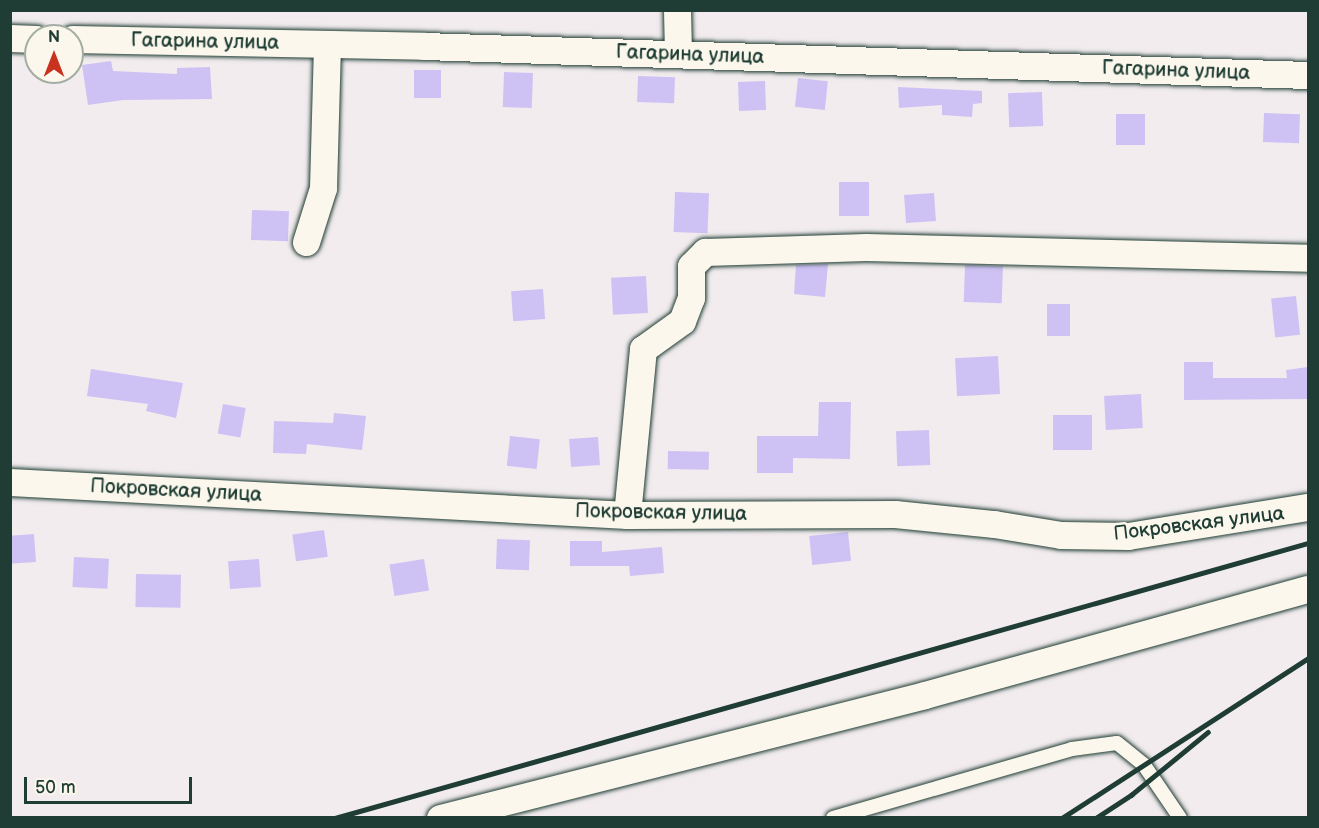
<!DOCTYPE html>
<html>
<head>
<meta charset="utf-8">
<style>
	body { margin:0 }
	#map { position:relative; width:1319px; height:828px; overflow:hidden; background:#f2ecee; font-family:"Balsamiq Sans",sans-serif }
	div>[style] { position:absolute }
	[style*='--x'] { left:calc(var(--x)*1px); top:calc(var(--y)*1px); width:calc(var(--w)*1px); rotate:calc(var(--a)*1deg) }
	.building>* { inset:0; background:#cec2f4; transform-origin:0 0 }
	.roads { filter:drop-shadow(0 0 2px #1f3d34) drop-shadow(0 0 2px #1f3d34) }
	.service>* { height:14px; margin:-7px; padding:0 7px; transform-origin:7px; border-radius:7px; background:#fbf7ec }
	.minor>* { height:27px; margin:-13.5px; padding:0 13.5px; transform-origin:13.5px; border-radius:13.5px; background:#fbf7ec }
	.rail>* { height:4.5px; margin:-2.25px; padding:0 2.25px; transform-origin:2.25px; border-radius:2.25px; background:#1f3d34 }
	span { translate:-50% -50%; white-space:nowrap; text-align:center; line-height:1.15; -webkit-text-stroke:5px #fbf7ec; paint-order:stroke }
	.street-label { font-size:20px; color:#1f3d34 }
	.frame { position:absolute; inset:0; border:12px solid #1f3d34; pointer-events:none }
	.north { position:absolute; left:24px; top:24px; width:60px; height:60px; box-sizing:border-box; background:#fbf7ec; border:2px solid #a3ada2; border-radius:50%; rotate:0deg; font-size:16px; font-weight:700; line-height:24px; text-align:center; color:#1f3d34 }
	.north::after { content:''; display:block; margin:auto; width:21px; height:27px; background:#c8321e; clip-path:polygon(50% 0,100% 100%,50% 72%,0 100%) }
	.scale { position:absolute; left:24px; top:777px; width:168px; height:27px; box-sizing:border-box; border:3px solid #1f3d34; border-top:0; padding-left:8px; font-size:18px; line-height:21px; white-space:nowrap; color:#1f3d34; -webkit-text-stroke:4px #fbf7ec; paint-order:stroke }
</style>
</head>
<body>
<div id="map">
	<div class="building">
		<i style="clip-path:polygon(111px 61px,113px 71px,177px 74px,177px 68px,210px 67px,212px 99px,123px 100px,88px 105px,82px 65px)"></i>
		<i style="left:414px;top:70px;width:27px;height:28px"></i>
		<i style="left:504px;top:72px;width:29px;height:35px;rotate:2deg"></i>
		<i style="left:638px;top:76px;width:37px;height:26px;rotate:2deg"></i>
		<i style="left:798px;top:78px;width:30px;height:29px;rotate:6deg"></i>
		<i style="left:765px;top:81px;width:29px;height:27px;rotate:88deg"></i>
		<i style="clip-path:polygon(898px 87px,982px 91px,982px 103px,973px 104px,972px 117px,942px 115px,942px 105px,899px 108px)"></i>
		<i style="left:1042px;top:92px;width:34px;height:34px;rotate:88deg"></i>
		<i style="left:1264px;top:113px;width:36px;height:29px;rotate:2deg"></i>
		<i style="left:1116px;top:114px;width:29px;height:31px"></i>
		<i style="left:839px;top:182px;width:30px;height:34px"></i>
		<i style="left:675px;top:192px;width:34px;height:40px;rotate:2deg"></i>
		<i style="left:934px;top:193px;width:28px;height:30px;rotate:86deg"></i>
		<i style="left:252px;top:210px;width:37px;height:30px;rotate:2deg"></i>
		<i style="clip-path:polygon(828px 264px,825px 297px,794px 294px,796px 265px)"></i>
		<i style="left:965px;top:265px;width:38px;height:37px;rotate:2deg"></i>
		<i style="left:646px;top:276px;width:37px;height:35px;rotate:87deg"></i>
		<i style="left:543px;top:289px;width:30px;height:32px;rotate:86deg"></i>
		<i style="left:1296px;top:296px;width:39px;height:25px;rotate:84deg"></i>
		<i style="left:1047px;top:304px;width:23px;height:32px"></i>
		<i style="left:998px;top:356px;width:38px;height:43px;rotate:87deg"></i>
		<i style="clip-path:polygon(1184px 362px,1213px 362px,1213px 378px,1287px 378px,1286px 370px,1308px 367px,1308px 399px,1184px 400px)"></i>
		<i style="clip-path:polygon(91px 369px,183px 383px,176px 418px,146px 411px,148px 404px,87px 396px)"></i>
		<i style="left:1141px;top:394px;width:34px;height:37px;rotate:87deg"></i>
		<i style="clip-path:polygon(819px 402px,851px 402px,850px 459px,793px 458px,793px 473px,757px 473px,757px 436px,818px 436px)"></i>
		<i style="left:223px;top:404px;width:23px;height:30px;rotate:10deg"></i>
		<i style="clip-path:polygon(334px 413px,366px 416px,362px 450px,307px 444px,306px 454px,273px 453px,274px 421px,333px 423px)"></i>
		<i style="left:1053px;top:415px;width:39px;height:35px"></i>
		<i style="left:929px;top:430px;width:35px;height:33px;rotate:88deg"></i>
		<i style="left:510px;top:436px;width:30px;height:30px;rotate:6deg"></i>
		<i style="left:598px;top:437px;width:28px;height:29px;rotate:86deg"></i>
		<i style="left:668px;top:451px;width:41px;height:18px;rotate:1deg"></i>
		<i style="left:324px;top:530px;width:27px;height:32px;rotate:82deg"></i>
		<i style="left:848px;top:532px;width:29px;height:39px;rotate:84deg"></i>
		<i style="left:34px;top:534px;width:28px;height:24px;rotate:86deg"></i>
		<i style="left:497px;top:539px;width:33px;height:30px;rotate:2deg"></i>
		<i style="clip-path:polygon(570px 541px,602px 541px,602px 552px,662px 547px,664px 573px,630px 576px,629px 566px,570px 566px)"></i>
		<i style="left:74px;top:557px;width:35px;height:30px;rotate:3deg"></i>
		<i style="left:259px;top:559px;width:28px;height:31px;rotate:86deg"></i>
		<i style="left:424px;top:559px;width:32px;height:35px;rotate:81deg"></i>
		<i style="left:136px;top:574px;width:45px;height:33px;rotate:1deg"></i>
	</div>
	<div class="roads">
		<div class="service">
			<i style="--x:833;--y:818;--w:249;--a:-16.1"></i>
			<i style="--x:1072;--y:749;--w:45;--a:-7.6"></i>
			<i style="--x:1117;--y:743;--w:35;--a:39"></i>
			<i style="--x:1144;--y:765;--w:64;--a:55.8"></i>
		</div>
		<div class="minor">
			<i style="--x:677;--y:10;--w:44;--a:88.7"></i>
			<i style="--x:10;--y:38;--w:26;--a:2"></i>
			<i style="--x:72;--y:39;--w:352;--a:1.1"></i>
			<i style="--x:424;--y:46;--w:884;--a:1.88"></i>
			<i style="--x:306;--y:242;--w:57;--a:-72.5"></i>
			<i style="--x:323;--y:188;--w:144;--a:-88.4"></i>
			<i style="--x:10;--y:482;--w:618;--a:3.06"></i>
			<i style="--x:627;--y:515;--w:268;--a:-0.2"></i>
			<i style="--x:895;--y:514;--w:100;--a:5.8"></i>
			<i style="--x:994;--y:524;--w:68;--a:9.3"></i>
			<i style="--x:1061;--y:535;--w:67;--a:0.9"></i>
			<i style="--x:1128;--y:536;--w:182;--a:-9.2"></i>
			<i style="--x:627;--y:515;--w:167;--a:-84.5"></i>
			<i style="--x:643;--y:349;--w:48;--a:-35.7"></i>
			<i style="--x:682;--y:321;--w:25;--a:-69"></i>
			<i style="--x:691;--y:298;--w:32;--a:-90"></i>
			<i style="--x:691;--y:266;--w:20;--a:-45"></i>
			<i style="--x:705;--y:252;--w:161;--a:-1.8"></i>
			<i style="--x:866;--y:247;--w:442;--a:1.4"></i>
			<i style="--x:440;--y:818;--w:500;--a:-14.23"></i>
			<i style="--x:925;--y:695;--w:397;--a:-15.5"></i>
		</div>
	</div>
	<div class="rail">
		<i style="--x:335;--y:818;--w:1011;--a:-15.78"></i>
		<i style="--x:1062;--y:818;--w:293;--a:-33"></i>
		<i style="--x:1096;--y:818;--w:42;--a:-33.3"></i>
		<i style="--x:1131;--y:795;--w:99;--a:-39.3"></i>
	</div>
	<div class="street-label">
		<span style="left:205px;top:42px;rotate:1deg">Гагарина улица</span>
		<span style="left:690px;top:55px;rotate:2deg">Гагарина улица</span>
		<span style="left:1176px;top:71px;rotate:2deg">Гагарина улица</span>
		<span style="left:176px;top:491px;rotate:3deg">Покровская улица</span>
		<span style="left:661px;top:513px;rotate:1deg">Покровская улица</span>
		<span style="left:1199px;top:524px;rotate:-7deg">Покровская улица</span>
	</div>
	<div class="frame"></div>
	<div class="north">N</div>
	<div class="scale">50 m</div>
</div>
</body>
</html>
